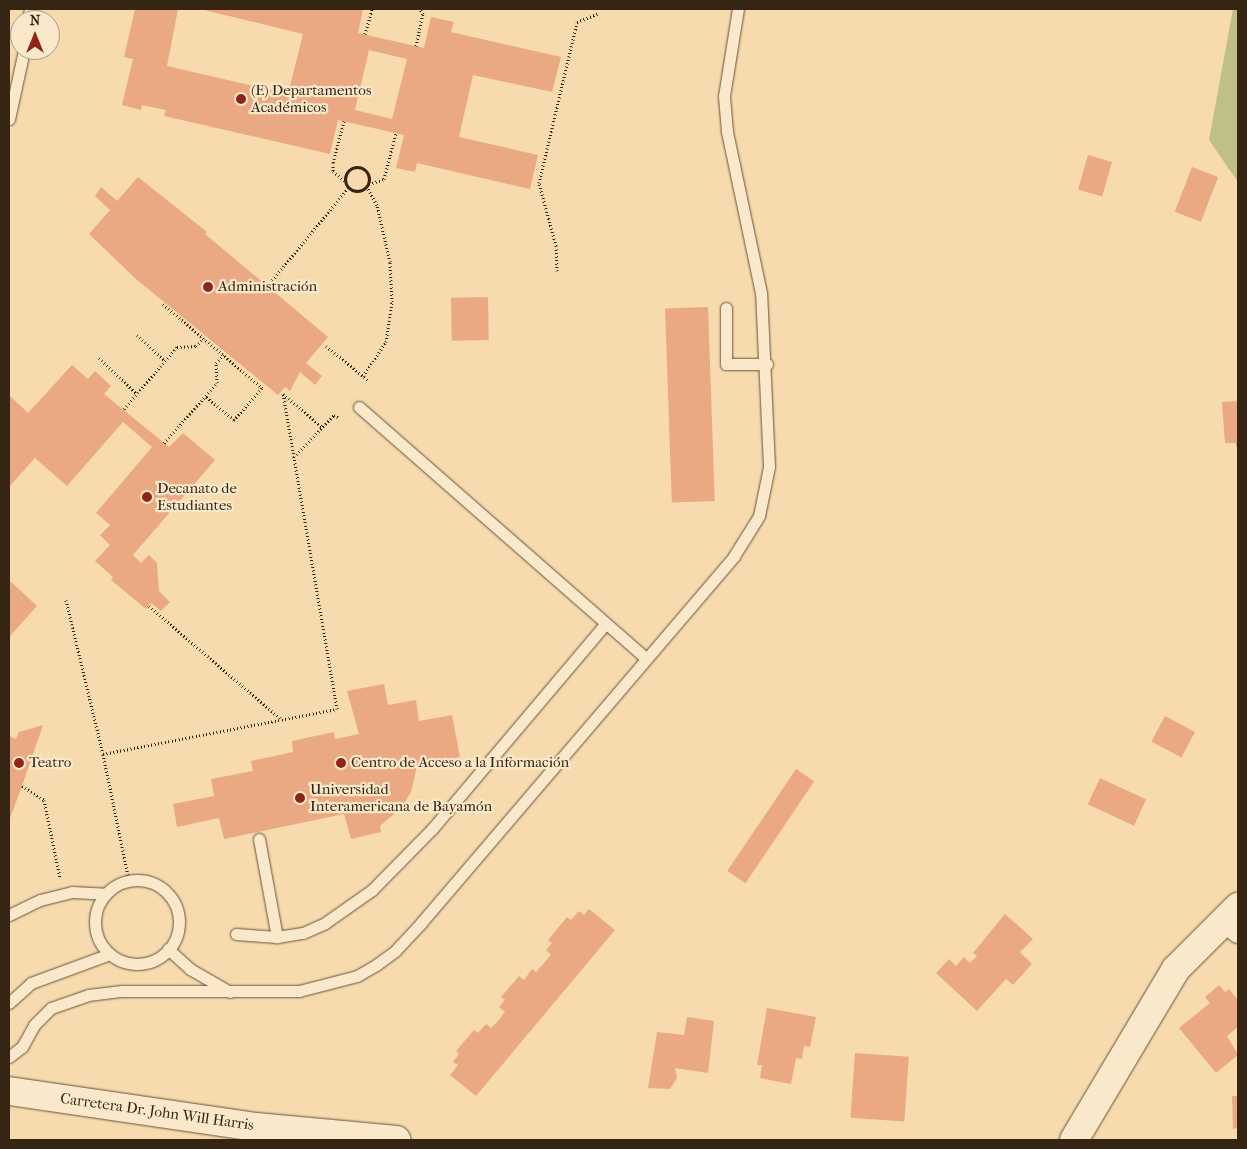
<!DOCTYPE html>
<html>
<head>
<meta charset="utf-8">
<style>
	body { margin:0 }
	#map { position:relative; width:1247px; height:1149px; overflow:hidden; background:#f7dbae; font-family:"IM FELL French Canon",serif }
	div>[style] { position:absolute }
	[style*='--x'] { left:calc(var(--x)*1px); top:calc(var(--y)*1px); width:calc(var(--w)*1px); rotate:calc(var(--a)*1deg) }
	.green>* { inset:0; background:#bfbf88 }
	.building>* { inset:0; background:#eaa982; transform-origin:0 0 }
	.path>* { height:3px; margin-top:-1.5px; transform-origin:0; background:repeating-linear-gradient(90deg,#372513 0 1px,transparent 0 3.5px) }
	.path>.ring { margin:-1.5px; padding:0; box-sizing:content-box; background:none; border:3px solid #372513; border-radius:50% }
	.roads { filter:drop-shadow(0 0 1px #67523a) drop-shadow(0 0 1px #67523a) }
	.lane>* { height:11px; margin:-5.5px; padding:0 5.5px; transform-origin:5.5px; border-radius:5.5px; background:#fae8ca }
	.lane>.ring { margin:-5.5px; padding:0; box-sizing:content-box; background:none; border:11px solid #fae8ca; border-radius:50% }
	.street>* { height:22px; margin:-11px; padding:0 11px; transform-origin:11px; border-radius:11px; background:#fae8ca }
	.secondary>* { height:28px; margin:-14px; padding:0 14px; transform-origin:14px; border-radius:14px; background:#fae8ca }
	.dots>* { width:14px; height:14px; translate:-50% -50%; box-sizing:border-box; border:2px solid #fae8ca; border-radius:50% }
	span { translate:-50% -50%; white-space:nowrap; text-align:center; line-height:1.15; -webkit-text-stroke:4.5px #fae8ca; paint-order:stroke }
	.poi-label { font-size:15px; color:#372513 }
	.left { translate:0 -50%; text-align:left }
	.street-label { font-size:15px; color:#372513 }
	.frame { position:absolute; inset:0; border:10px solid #372513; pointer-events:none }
	.north { position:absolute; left:10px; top:10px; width:50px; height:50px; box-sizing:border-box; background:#fae8ca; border:1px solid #ac9a81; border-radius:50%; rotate:0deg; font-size:14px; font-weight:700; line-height:20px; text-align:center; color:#372513 }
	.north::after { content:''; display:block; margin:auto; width:18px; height:22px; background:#8f2418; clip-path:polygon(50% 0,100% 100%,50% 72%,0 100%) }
</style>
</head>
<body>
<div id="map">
	<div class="green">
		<i style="clip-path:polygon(1233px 9px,1238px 9px,1238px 182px,1209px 140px)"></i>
	</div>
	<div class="building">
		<i style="clip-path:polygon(evenodd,135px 9px,178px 9px,167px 66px,288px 94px,303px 34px,200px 9px,363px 9px,358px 33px,424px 48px,431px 17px,454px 22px,451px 32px,561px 57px,552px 92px,473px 75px,459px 137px,538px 155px,530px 189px,417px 163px,415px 172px,396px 168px,404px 135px,338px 120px,330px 154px,164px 116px,166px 110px,142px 105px,141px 110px,122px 105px,133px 59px,124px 57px,135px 9px,369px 50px,407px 59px,392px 119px,355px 110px,369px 50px)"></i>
		<i style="left:1088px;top:155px;width:25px;height:36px;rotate:16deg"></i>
		<i style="left:1192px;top:167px;width:28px;height:48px;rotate:21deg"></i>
		<i style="clip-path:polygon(138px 177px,207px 232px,205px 234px,328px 337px,306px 363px,322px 376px,315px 385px,300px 372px,290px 391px,285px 387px,278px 395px,136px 279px,89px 234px,110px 210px,95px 196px,101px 187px,117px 201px)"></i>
		<i style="left:488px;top:297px;width:43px;height:37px;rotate:89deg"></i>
		<i style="left:708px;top:307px;width:194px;height:43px;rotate:88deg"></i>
		<i style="clip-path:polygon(72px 365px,88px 379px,95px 371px,111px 386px,104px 394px,169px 447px,183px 433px,215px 460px,133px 555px,141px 563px,149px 555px,157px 563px,159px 591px,170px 602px,161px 611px,151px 603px,146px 609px,111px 580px,113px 577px,95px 561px,110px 545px,100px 535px,110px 525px,96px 513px,152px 447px,123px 422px,67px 486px,35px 458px,9px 487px,9px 395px,28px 413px)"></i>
		<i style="clip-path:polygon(1238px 401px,1238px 447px,1236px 447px,1236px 443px,1225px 443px,1222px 402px)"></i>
		<i style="clip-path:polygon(9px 580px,37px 606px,9px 637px)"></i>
		<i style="clip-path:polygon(384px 684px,388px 705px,416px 700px,419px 721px,452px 715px,460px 757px,417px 766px,411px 792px,402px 807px,380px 826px,381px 832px,351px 839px,344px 814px,224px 839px,219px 818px,177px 827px,173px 804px,214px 796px,211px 779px,253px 771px,251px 761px,293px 752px,292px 741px,334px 732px,335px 739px,359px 734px,347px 691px)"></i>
		<i style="left:1165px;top:716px;width:34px;height:29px;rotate:28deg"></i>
		<i style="clip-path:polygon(43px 725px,22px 786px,9px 821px,9px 736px,16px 739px,19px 732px)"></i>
		<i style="left:796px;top:769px;width:22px;height:123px;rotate:34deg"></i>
		<i style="left:1100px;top:778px;width:51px;height:29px;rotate:25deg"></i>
		<i style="clip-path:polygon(589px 909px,615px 930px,476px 1096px,450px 1075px,458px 1065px,453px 1062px,459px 1054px,456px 1051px,474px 1030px,478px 1033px,486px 1024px,491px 1028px,498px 1021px,505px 1012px,499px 1007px,505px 1000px,501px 997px,519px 976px,524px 980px,532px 969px,536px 972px,551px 955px,546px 950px,552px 943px,548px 940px,567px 917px,571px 920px,579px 911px,584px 915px)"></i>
		<i style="clip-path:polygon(1005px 914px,1033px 939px,1020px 952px,1032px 964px,1013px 985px,1006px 979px,977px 1011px,936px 973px,949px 959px,956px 966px,964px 957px,970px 963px,977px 956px,973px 953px)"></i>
		<i style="clip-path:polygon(1219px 985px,1225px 992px,1229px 989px,1238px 1000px,1238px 1027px,1227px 1036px,1238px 1055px,1216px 1073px,1179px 1028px,1210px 1003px,1205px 997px)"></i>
		<i style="clip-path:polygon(767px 1008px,816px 1017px,810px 1047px,804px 1046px,802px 1059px,796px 1058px,791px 1084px,760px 1078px,762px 1065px,757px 1065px)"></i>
		<i style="clip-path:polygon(687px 1017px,714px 1021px,708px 1073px,675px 1068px,677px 1078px,670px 1089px,648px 1088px,657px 1032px,684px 1035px)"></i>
		<i style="left:855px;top:1053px;width:54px;height:65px;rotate:4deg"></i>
		<i style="clip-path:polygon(1232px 1096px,1238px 1096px,1238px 1128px,1233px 1129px)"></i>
	</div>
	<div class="path">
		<i style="--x:365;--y:34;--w:26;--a:-74"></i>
		<i style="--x:416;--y:46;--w:33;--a:-78"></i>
		<i style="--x:423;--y:14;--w:6;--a:-121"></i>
		<i style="--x:344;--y:121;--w:43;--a:104.7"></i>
		<i style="--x:333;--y:163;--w:8;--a:90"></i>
		<i style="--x:333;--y:171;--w:16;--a:40"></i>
		<i class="ring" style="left:345px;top:167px;width:21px;height:21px"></i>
		<i style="--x:369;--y:184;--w:16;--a:-18"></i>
		<i style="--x:384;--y:179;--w:48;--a:-75.4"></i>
		<i style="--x:557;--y:271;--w:25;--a:-92"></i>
		<i style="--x:556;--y:246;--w:65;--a:-105.1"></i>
		<i style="--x:539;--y:183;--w:165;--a:-76.7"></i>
		<i style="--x:577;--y:22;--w:24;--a:-22"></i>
		<i style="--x:270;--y:283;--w:123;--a:-50.6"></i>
		<i style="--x:163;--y:304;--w:130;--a:40.3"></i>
		<i style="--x:262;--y:388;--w:43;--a:131.2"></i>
		<i style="--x:234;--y:420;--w:38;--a:-140"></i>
		<i style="--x:137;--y:335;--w:38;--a:43"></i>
		<i style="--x:326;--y:346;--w:55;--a:39.1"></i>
		<i style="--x:99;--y:358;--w:51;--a:43.4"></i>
		<i style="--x:363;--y:376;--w:41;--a:-55.9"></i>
		<i style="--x:386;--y:342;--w:40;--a:-81.5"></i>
		<i style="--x:392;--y:302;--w:40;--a:-92.9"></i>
		<i style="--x:390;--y:262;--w:58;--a:-102.8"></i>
		<i style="--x:377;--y:205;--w:21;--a:-119"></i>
		<i style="--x:283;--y:394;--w:51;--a:40.2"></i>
		<i style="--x:124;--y:409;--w:82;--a:-49.5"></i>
		<i style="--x:177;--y:347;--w:19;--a:-3"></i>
		<i style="--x:196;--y:346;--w:11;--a:-45"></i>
		<i style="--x:164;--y:443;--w:80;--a:-48.5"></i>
		<i style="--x:217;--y:383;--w:20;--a:-93"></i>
		<i style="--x:216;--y:363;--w:12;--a:-48"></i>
		<i style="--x:294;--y:457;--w:58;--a:-46.4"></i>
		<i style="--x:334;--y:415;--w:6;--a:31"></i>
		<i style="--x:66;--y:600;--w:158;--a:76.5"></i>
		<i style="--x:103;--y:754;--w:130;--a:78.4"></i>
		<i style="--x:149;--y:606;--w:174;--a:40.6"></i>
		<i style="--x:103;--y:754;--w:238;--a:-10.9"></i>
		<i style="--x:337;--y:709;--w:320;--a:-99.7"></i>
		<i style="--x:22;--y:786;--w:26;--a:32"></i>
		<i style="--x:44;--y:800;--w:80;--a:78.4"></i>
	</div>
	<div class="roads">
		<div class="lane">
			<i style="--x:28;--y:20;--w:11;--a:-80"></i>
			<i style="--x:9;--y:119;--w:71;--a:-77.7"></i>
			<i style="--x:726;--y:308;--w:56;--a:90"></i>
			<i style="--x:726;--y:364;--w:41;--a:0"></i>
			<i style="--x:359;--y:407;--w:381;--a:41.2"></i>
			<i style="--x:259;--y:839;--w:100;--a:79.6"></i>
			<i class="ring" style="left:95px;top:880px;width:73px;height:73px"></i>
			<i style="--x:9;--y:915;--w:34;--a:-26"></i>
			<i style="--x:40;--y:900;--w:33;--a:-14"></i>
			<i style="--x:72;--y:892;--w:34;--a:3"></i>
			<i style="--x:236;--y:934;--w:41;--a:4.2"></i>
			<i style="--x:277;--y:937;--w:26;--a:-9"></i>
			<i style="--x:303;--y:933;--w:24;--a:-24"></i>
			<i style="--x:325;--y:923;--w:57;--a:-35.1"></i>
			<i style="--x:372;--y:890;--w:86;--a:-45.5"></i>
			<i style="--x:432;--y:829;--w:268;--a:-49.8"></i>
			<i style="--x:168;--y:949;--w:30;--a:42"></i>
			<i style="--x:190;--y:969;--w:46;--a:29.9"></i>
			<i style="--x:9;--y:1003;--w:30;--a:-42"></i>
			<i style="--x:31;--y:983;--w:84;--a:-20.2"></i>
			<i style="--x:9;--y:1057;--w:16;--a:-38"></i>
			<i style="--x:22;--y:1047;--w:25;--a:-61"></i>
			<i style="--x:34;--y:1025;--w:24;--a:-45"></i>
			<i style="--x:51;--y:1008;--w:39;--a:-19"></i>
			<i style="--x:88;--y:995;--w:34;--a:-7"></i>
			<i style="--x:122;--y:991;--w:177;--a:0"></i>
			<i style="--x:299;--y:991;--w:60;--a:-14.5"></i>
			<i style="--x:357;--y:976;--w:22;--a:-30"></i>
			<i style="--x:376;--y:965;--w:24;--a:-36"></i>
			<i style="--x:395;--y:951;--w:38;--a:-47"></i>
			<i style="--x:421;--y:923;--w:482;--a:-49.5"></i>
			<i style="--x:734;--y:556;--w:47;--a:-58"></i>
			<i style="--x:759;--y:516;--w:50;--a:-78.5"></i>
			<i style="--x:769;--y:467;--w:174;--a:-92.6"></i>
			<i style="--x:761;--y:293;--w:166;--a:-101.9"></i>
			<i style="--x:727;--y:131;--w:35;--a:-95"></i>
			<i style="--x:724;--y:96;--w:88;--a:-80.9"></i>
		</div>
		<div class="street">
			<i style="--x:1225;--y:921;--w:17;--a:40"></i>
		</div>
		<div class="secondary">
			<i style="--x:9;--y:1091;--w:250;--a:8.3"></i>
			<i style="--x:256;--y:1127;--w:141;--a:5.3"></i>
			<i style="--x:1074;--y:1140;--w:199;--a:-59.2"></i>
			<i style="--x:1176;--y:969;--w:88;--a:-45"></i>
		</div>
	</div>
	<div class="dots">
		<i style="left:241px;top:99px;background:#8f2418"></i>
		<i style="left:208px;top:287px;background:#8f2418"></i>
		<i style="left:147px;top:497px;background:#8f2418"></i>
		<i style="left:19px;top:763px;background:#8f2418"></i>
		<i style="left:341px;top:763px;background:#8f2418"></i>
		<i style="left:300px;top:798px;background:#8f2418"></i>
	</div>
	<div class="poi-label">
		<span class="left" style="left:251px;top:99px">(E) Departamentos<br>Académicos</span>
		<span class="left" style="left:218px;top:287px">Administración</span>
		<span class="left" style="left:157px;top:497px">Decanato de<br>Estudiantes</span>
		<span class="left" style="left:29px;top:763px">Teatro</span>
		<span class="left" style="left:351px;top:763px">Centro de Acceso a la Información</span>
		<span class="left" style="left:310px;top:798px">Universidad<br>Interamericana de Bayamón</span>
	</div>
	<div class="street-label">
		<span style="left:157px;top:1112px;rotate:8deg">Carretera Dr. John Will Harris</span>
	</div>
	<div class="frame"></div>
	<div class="north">N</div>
</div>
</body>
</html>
